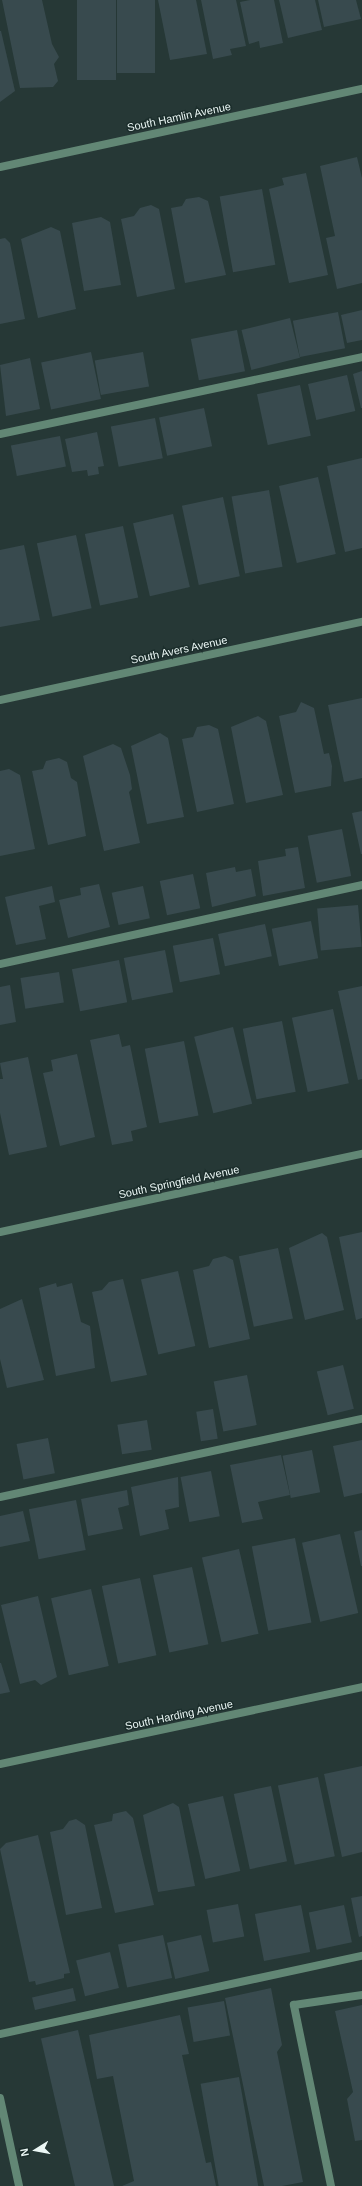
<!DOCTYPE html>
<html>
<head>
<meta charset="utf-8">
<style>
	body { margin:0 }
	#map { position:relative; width:362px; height:2186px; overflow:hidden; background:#263836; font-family:Helvetica,sans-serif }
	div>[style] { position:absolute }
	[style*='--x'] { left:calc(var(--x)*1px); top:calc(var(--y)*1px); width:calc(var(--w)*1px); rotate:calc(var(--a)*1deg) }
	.building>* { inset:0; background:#384a4e; transform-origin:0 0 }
	.service>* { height:8px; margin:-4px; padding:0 4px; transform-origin:4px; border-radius:4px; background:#628775 }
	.minor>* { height:8px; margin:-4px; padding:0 4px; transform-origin:4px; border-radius:4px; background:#628775 }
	span { translate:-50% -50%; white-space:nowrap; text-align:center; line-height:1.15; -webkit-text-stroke:3px #1c2e2c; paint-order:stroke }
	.street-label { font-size:11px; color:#ebf7f5 }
	.north { position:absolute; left:16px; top:2130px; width:40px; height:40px; -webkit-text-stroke:3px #1c2e2c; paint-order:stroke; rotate:259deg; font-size:11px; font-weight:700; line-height:16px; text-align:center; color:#ebf7f5 }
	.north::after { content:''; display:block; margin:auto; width:14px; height:18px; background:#ebf7f5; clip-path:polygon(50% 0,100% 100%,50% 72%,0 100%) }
</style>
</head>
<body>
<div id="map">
	<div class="building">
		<i style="clip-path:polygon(2px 0,42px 0,52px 44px,59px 57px,54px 64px,58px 81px,53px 87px,20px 88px)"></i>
		<i style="left:77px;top:0;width:39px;height:80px"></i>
		<i style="left:117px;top:0;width:38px;height:73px"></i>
		<i style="clip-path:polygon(158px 0,196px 0,207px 54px,170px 60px)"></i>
		<i style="clip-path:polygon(201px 0,236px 0,246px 46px,230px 49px,232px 55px,213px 59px)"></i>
		<i style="clip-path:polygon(250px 0,274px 0,283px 43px,260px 48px,259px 41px,249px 44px,240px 2px)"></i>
		<i style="clip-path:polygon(279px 0,315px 0,322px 30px,288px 38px)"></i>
		<i style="clip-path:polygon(318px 0,356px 0,361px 19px,324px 27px)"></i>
		<i style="clip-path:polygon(1px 31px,15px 91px,0 102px,0 31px)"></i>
		<i style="clip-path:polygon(357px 157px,362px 178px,362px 283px,337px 289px,326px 238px,335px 236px,320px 166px)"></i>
		<i style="clip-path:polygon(306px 173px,328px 275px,289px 283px,269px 189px,284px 185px,282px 178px)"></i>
		<i style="left:262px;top:189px;width:77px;height:43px;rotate:80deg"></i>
		<i style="clip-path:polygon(199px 197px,208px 201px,226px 275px,185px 283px,171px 208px,182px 206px,186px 199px)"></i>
		<i style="clip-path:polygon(151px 205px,159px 209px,175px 289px,137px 297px,121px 219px,134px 216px,140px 208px)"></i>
		<i style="clip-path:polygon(101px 217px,110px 222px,121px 285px,84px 291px,72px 223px)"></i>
		<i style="clip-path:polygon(51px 227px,60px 231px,76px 309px,38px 318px,21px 239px)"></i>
		<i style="clip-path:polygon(5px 238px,10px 243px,25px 319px,0 324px,0 239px)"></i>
		<i style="clip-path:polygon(362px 310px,362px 340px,347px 343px,341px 315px)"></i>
		<i style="left:338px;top:312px;width:37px;height:46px;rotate:79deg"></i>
		<i style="left:290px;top:318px;width:41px;height:50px;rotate:76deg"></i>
		<i style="left:237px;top:330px;width:42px;height:47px;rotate:79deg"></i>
		<i style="left:91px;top:352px;width:48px;height:51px;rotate:78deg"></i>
		<i style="left:143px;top:352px;width:35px;height:49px;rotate:80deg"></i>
		<i style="clip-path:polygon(30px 358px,40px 409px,6px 416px,0 365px)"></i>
		<i style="clip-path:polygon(362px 371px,362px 408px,361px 408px,353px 374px)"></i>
		<i style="left:347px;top:375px;width:37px;height:40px;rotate:77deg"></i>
		<i style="left:300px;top:385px;width:52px;height:44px;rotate:78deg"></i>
		<i style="left:204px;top:408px;width:39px;height:46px;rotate:78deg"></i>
		<i style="left:155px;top:418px;width:41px;height:45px;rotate:79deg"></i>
		<i style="clip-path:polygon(97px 432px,104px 466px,98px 467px,99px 474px,88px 476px,87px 470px,72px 472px,65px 439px)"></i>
		<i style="left:60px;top:436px;width:31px;height:50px;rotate:79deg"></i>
		<i style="clip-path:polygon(362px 458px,362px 548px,345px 552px,327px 466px)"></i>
		<i style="left:318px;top:477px;width:79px;height:40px;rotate:77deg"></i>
		<i style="left:269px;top:490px;width:78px;height:38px;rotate:80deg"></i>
		<i style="left:223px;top:497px;width:81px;height:42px;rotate:78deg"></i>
		<i style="left:173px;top:514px;width:75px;height:41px;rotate:77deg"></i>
		<i style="left:123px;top:526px;width:73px;height:39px;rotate:78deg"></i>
		<i style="left:76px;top:535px;width:75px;height:40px;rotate:78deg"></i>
		<i style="clip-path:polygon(24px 545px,40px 620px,0 627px,0 550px)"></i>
		<i style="clip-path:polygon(362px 698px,362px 778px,344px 782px,328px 705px)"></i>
		<i style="clip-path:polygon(301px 702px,314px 708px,324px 754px,329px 753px,332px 766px,331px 786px,295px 793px,279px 716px,296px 712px)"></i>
		<i style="clip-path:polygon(258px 716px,266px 721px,283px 795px,246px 803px,231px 727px)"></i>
		<i style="clip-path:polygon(209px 725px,218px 729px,234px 804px,197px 812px,182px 739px,193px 737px,197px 727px)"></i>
		<i style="clip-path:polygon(160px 733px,168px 738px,184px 817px,147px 824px,131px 746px)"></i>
		<i style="clip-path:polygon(113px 744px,121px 748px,130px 775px,132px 789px,129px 792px,140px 843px,104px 851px,83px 756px)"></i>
		<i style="clip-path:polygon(59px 758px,67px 762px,71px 778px,77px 782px,86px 836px,48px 845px,32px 771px,43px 769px,46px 761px)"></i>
		<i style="clip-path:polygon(9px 769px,20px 775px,35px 849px,0 856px,0 771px)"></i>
		<i style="clip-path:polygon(362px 811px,362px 854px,361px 854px,352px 813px)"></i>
		<i style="left:342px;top:829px;width:48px;height:35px;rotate:79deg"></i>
		<i style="clip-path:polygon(298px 847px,305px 888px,263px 896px,258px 861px,286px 856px,285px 849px)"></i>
		<i style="clip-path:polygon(235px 867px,236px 872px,251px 869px,256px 896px,212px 907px,206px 873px)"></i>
		<i style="left:193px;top:874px;width:35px;height:34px;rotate:78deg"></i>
		<i style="clip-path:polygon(99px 884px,110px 927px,68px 938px,59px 900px,81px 895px,80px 888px)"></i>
		<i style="clip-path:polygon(52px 886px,55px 902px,39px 906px,46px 939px,16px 945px,5px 897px)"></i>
		<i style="left:143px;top:886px;width:33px;height:32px;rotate:78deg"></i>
		<i style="left:358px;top:905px;width:42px;height:41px;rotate:85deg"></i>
		<i style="left:311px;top:921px;width:38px;height:40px;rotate:79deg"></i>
		<i style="left:265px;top:924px;width:33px;height:48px;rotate:78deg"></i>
		<i style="left:213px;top:938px;width:37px;height:41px;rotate:79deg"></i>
		<i style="left:165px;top:950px;width:43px;height:42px;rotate:79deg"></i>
		<i style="left:119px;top:960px;width:43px;height:48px;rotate:79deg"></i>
		<i style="left:59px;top:972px;width:31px;height:39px;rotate:81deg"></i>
		<i style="clip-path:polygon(10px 985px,16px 1022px,0 1025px,0 987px)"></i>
		<i style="clip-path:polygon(362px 986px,362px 1079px,358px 1080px,338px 991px)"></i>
		<i style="left:333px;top:1009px;width:76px;height:42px;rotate:78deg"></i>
		<i style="left:282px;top:1021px;width:72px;height:40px;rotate:79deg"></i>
		<i style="left:233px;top:1027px;width:79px;height:40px;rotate:76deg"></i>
		<i style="clip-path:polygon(119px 1034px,122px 1047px,130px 1045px,147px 1127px,131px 1131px,133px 1141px,112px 1145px,90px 1040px)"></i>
		<i style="left:184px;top:1041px;width:76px;height:40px;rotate:79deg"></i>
		<i style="clip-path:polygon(77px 1054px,95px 1137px,60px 1146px,43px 1073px,53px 1071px,51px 1060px)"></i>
		<i style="clip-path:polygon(28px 1057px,47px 1147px,9px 1155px,0 1113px,0 1079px,3px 1079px,0 1063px)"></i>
		<i style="clip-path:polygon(362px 1232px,362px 1318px,356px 1320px,339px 1237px)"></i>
		<i style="clip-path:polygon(322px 1233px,327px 1237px,344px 1310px,305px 1320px,289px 1248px)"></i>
		<i style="left:278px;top:1248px;width:72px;height:40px;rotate:78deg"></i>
		<i style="clip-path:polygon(225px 1256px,233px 1260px,250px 1339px,209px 1348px,193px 1270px,209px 1266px,213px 1259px)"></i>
		<i style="left:178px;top:1271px;width:77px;height:38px;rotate:77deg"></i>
		<i style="clip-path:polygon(123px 1279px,147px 1375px,111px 1382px,92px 1292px,102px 1290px,109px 1282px)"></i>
		<i style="clip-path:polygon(56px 1283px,57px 1287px,72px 1283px,81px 1322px,90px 1326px,95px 1368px,56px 1376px,39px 1288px)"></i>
		<i style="clip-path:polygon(22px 1299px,44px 1380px,7px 1388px,0 1359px,0 1309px)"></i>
		<i style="left:343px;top:1365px;width:45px;height:27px;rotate:76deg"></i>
		<i style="left:247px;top:1375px;width:51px;height:34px;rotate:79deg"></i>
		<i style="left:213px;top:1409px;width:30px;height:17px;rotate:81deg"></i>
		<i style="left:147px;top:1420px;width:30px;height:30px;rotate:81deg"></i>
		<i style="left:48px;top:1438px;width:36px;height:32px;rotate:79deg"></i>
		<i style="clip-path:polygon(362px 1440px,362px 1493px,344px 1497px,333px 1446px)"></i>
		<i style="left:312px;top:1450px;width:43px;height:30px;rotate:79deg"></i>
		<i style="clip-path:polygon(281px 1455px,290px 1495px,258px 1502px,263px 1519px,242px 1523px,230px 1465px)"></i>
		<i style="left:211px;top:1471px;width:46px;height:31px;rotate:79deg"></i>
		<i style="clip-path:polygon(178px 1477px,179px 1507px,165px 1510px,169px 1529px,140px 1536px,131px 1487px)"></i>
		<i style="clip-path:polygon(127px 1490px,129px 1505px,118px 1508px,123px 1529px,88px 1536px,81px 1499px)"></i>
		<i style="left:76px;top:1500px;width:51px;height:48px;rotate:79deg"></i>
		<i style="clip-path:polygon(23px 1511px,30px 1541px,0 1547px,0 1516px)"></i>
		<i style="clip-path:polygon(362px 1530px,362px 1566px,361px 1566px,354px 1532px)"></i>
		<i style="left:340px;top:1534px;width:81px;height:39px;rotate:77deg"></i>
		<i style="left:295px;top:1538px;width:86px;height:44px;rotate:79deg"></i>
		<i style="left:239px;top:1549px;width:87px;height:38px;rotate:77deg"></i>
		<i style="left:192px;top:1567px;width:79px;height:40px;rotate:78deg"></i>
		<i style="left:140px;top:1578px;width:79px;height:39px;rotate:78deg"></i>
		<i style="left:91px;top:1589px;width:79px;height:41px;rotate:77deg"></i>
		<i style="clip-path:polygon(38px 1596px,57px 1677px,41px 1685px,35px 1680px,20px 1684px,1px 1605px)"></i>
		<i style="clip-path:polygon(1px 1663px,10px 1692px,0 1694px,0 1663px)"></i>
		<i style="clip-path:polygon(362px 1766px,362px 1852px,342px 1857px,324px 1774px)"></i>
		<i style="left:318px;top:1777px;width:81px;height:41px;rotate:78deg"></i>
		<i style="left:271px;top:1786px;width:77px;height:38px;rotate:78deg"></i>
		<i style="left:223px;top:1796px;width:77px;height:36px;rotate:77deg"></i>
		<i style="clip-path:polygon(173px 1803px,179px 1807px,195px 1886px,158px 1892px,143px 1815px)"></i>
		<i style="clip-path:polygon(126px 1811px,133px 1818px,154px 1905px,115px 1913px,94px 1825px,112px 1821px,113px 1814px)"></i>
		<i style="clip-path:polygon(76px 1819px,85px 1825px,102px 1908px,66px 1915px,50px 1832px,63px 1829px,69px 1821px)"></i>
		<i style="clip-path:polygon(38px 1835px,70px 1973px,64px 1974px,64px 1978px,36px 1985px,35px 1981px,29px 1982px,0 1849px,6px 1843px)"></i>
		<i style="clip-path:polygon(362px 1896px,362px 1936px,359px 1937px,351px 1898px)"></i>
		<i style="left:238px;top:1904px;width:33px;height:32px;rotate:79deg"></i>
		<i style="left:301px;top:1905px;width:48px;height:47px;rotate:79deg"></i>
		<i style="left:344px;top:1905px;width:38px;height:36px;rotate:78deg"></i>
		<i style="left:163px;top:1935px;width:44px;height:46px;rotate:78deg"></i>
		<i style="left:201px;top:1935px;width:37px;height:35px;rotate:77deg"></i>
		<i style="left:110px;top:1952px;width:37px;height:35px;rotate:76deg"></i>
		<i style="left:73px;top:1988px;width:13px;height:42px;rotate:77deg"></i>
		<i style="clip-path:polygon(271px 1988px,282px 2045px,277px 2052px,303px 2182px,282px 2186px,264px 2186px,225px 1998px)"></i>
		<i style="left:224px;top:2001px;width:35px;height:37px;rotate:80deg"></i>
		<i style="clip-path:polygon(362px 2005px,362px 2140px,355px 2141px,347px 2099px,353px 2092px,335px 2011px)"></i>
		<i style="clip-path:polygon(180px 2015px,189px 2054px,182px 2055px,206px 2163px,211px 2162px,216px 2186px,122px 2186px,134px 2181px,113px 2076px,97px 2079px,89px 2035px)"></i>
		<i style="left:78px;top:2030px;width:160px;height:38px;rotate:77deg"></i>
		<i style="left:239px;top:2077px;width:111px;height:39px;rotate:80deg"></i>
	</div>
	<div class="service">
		<i style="--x:0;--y:434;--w:370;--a:-12"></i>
		<i style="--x:0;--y:964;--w:371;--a:-12.3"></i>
		<i style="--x:0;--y:1497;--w:370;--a:-12.2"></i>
		<i style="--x:0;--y:2034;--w:370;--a:-12.2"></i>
		<i style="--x:331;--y:2186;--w:185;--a:-101.6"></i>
		<i style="--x:294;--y:2005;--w:69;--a:-8.4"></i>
	</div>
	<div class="minor">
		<i style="--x:0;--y:167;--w:370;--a:-12.2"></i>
		<i style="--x:0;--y:700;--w:370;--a:-12.2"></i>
		<i style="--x:0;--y:1232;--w:370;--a:-12.2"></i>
		<i style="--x:0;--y:1764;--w:370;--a:-12"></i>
		<i style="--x:0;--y:2098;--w:90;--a:77.8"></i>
	</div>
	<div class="street-label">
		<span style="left:179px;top:117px;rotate:-12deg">South Hamlin Avenue</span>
		<span style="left:179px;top:650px;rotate:-12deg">South Avers Avenue</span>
		<span style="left:179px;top:1182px;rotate:-12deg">South Springfield Avenue</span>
		<span style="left:179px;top:1715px;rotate:-12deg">South Harding Avenue</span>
	</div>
	<div class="north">N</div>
</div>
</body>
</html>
